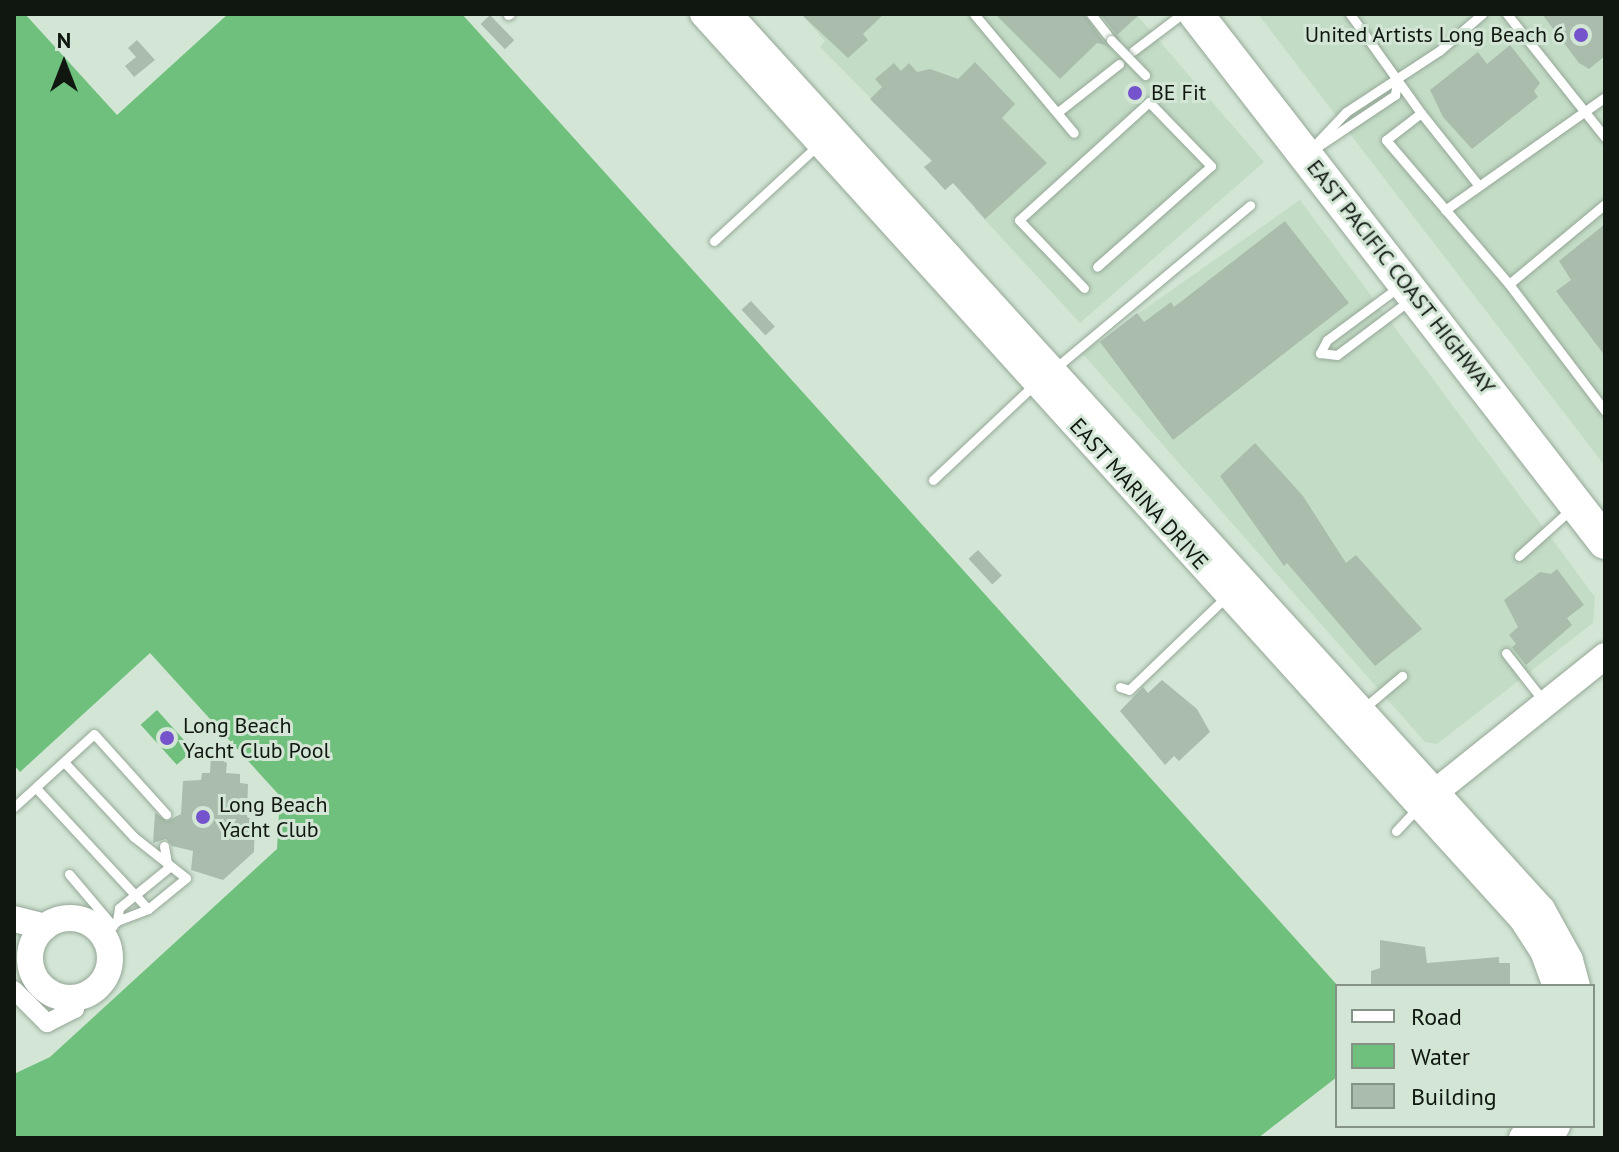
<!DOCTYPE html>
<html>
<head>
<meta charset="utf-8">
<style>
	body { margin:0 }
	#map { position:relative; width:1619px; height:1152px; overflow:hidden; background:#d3e6d5; font-family:"PT Sans",sans-serif }
	div>[style] { position:absolute }
	[style*='--x'] { left:calc(var(--x)*1px); top:calc(var(--y)*1px); width:calc(var(--w)*1px); rotate:calc(var(--a)*1deg) }
	.built>* { inset:0; background:#c3dcc6 }
	.water>* { inset:0; background:#6fc07d; transform-origin:0 0 }
	.building>* { inset:0; background:#aabdac; transform-origin:0 0 }
	.roads { filter:drop-shadow(0 0 2px #95a797) drop-shadow(0 0 2px #95a797) }
	.lane>* { height:9px; margin:-4.5px; padding:0 4.5px; transform-origin:4.5px; border-radius:4.5px; background:#fff }
	.street>* { height:18px; margin:-9px; padding:0 9px; transform-origin:9px; border-radius:9px; background:#fff }
	.secondary>* { height:26px; margin:-13px; padding:0 13px; transform-origin:13px; border-radius:13px; background:#fff }
	.secondary>.ring { margin:-13px; padding:0; box-sizing:content-box; background:none; border:26px solid #fff; border-radius:50% }
	.highway>* { height:34px; margin:-17px; padding:0 17px; transform-origin:17px; border-radius:17px; background:#fff }
	.bridges { filter:drop-shadow(0 0 2px #95a797) drop-shadow(0 0 2px #95a797) }
	.lane-bridge>* { height:9px; margin:-4.5px; padding:0 4.5px; transform-origin:4.5px; border-radius:4.5px; background:#fff }
	.dots>* { width:22px; height:22px; translate:-50% -50%; box-sizing:border-box; border:4px solid #d3e6d5; border-radius:50% }
	span { translate:-50% -50%; white-space:nowrap; text-align:center; line-height:1.15; -webkit-text-stroke:6px #d3e6d5; paint-order:stroke }
	.poi-label { font-size:22px; color:#101711 }
	.right { translate:-100% -50%; text-align:right }
	.left { translate:0 -50%; text-align:left }
	.street-label { font-size:22px; color:#101711 }
	.frame { position:absolute; inset:0; border:16px solid #101711; pointer-events:none }
	.legend { position:absolute; left:1335px; top:984px; width:260px; height:144px; box-sizing:border-box; background:#d3e6d5; border:2px solid #859387; margin:0; padding:10px 14px; list-style:none; font-size:24px; color:#101711 }
	.legend li { display:flex; align-items:center; gap:16px; height:40px }
	.legend b { width:40px; border:2px solid #859387 }
	.north { position:absolute; left:24px; top:24px; width:80px; height:80px; -webkit-text-stroke:6px #d3e6d5; paint-order:stroke; rotate:0deg; font-size:22px; font-weight:700; line-height:32px; text-align:center; color:#101711 }
	.north::after { content:''; display:block; margin:auto; width:28px; height:36px; background:#101711; clip-path:polygon(50% 0,100% 100%,50% 72%,0 100%) }
</style>
</head>
<body>
<div id="map">
	<div class="built">
		<i style="clip-path:polygon(801px 14px,1136px 14px,1264px 162px,1080px 323px,974px 208px,986px 196px,953px 183px,945px 190px,924px 167px,932px 160px,820px 47px,825px 41px)"></i>
		<i style="clip-path:polygon(1258px 14px,1605px 14px,1605px 466px)"></i>
		<i style="clip-path:polygon(1300px 200px,1595px 597px,1593px 623px,1437px 744px,1425px 742px,1082px 353px)"></i>
	</div>
	<div class="water">
		<i style="clip-path:polygon(14px 14px,25px 14px,117px 115px,228px 14px,462px 14px,1338px 986px,1337px 1077px,1258px 1138px,14px 1138px,14px 1074px,50px 1057px,277px 849px,280px 796px,150px 653px,20px 772px,14px 765px)"></i>
		<i style="left:157px;top:710px;width:54px;height:22px;rotate:48deg"></i>
	</div>
	<div class="building">
		<i style="clip-path:polygon(801px 14px,884px 14px,863px 34px,868px 40px,848px 58px)"></i>
		<i style="clip-path:polygon(995px 14px,1084px 14px,1106px 45px,1097px 43px,1060px 79px)"></i>
		<i style="clip-path:polygon(1100px 14px,1140px 14px,1117px 35px)"></i>
		<i style="clip-path:polygon(1542px 14px,1605px 14px,1605px 56px,1589px 69px,1579px 63px)"></i>
		<i style="left:490px;top:15px;width:35px;height:13px;rotate:46deg"></i>
		<i style="clip-path:polygon(137px 40px,155px 60px,134px 77px,125px 66px,136px 57px,128px 48px)"></i>
		<i style="clip-path:polygon(1510px 45px,1540px 83px,1534px 91px,1538px 97px,1472px 149px,1443px 117px,1430px 90px,1478px 52px,1487px 64px)"></i>
		<i style="clip-path:polygon(975px 62px,1015px 104px,1002px 118px,1047px 163px,985px 219px,953px 183px,945px 190px,924px 167px,932px 161px,870px 99px,882px 87px,875px 79px,894px 63px,901px 71px,909px 63px,917px 72px,930px 69px,958px 79px)"></i>
		<i style="clip-path:polygon(1285px 221px,1349px 303px,1173px 440px,1100px 342px,1137px 313px,1144px 322px,1171px 302px,1174px 307px)"></i>
		<i style="clip-path:polygon(1605px 224px,1605px 356px,1556px 291px,1571px 280px,1559px 261px)"></i>
		<i style="left:751px;top:301px;width:35px;height:13px;rotate:47deg"></i>
		<i style="clip-path:polygon(1255px 443px,1303px 496px,1346px 563px,1356px 555px,1422px 629px,1375px 666px,1287px 563px,1284px 566px,1220px 476px)"></i>
		<i style="left:978px;top:550px;width:35px;height:13px;rotate:47deg"></i>
		<i style="clip-path:polygon(1557px 569px,1584px 605px,1567px 618px,1572px 625px,1526px 665px,1512px 647px,1516px 644px,1509px 635px,1518px 627px,1504px 600px,1540px 572px,1551px 574px)"></i>
		<i style="clip-path:polygon(1162px 680px,1197px 709px,1210px 732px,1179px 761px,1174px 756px,1165px 765px,1120px 711px,1143px 687px,1148px 693px)"></i>
		<i style="clip-path:polygon(211px 755px,227px 763px,226px 773px,240px 774px,240px 783px,248px 784px,247px 817px,255px 821px,254px 852px,223px 880px,191px 870px,193px 851px,172px 846px,166px 839px,153px 843px,155px 813px,167px 821px,181px 814px,183px 781px,201px 780px,202px 773px,210px 773px)"></i>
		<i style="clip-path:polygon(1380px 940px,1425px 947px,1427px 963px,1499px 957px,1499px 963px,1510px 963px,1510px 986px,1371px 986px,1371px 971px,1380px 968px)"></i>
	</div>
	<div class="roads">
		<div class="lane">
			<i style="--x:974;--y:14;--w:155;--a:50"></i>
			<i style="--x:1091;--y:14;--w:33;--a:52"></i>
			<i style="--x:1350;--y:14;--w:122;--a:54.4"></i>
			<i style="--x:1421;--y:113;--w:44;--a:142.4"></i>
			<i style="--x:1386;--y:140;--w:189;--a:49.5"></i>
			<i style="--x:1509;--y:284;--w:159;--a:52.9"></i>
			<i style="--x:1507;--y:14;--w:157;--a:51.5"></i>
			<i style="--x:508;--y:15;--w:2;--a:-27"></i>
			<i style="--x:1133;--y:51;--w:61;--a:-37.1"></i>
			<i style="--x:1058;--y:112;--w:78;--a:-38.2"></i>
			<i style="--x:1421;--y:113;--w:93;--a:51.5"></i>
			<i style="--x:1317;--y:147;--w:94;--a:-33.7"></i>
			<i style="--x:1395;--y:95;--w:14;--a:-82"></i>
			<i style="--x:1309;--y:151;--w:54;--a:-46.5"></i>
			<i style="--x:1346;--y:112;--w:111;--a:-33.3"></i>
			<i style="--x:1439;--y:51;--w:57;--a:-40.7"></i>
			<i style="--x:1445;--y:210;--w:196;--a:-35.2"></i>
			<i style="--x:714;--y:241;--w:140;--a:-42.7"></i>
			<i style="--x:1509;--y:284;--w:125;--a:-39.8"></i>
			<i style="--x:1400;--y:286;--w:91;--a:143.5"></i>
			<i style="--x:1327;--y:340;--w:15;--a:118"></i>
			<i style="--x:1320;--y:353;--w:17;--a:7"></i>
			<i style="--x:1337;--y:355;--w:91;--a:-37"></i>
			<i style="--x:1084;--y:288;--w:94;--a:-133.7"></i>
			<i style="--x:1019;--y:220;--w:176;--a:-42.2"></i>
			<i style="--x:1149;--y:102;--w:89;--a:45.9"></i>
			<i style="--x:1211;--y:166;--w:152;--a:138.5"></i>
			<i style="--x:1053;--y:370;--w:257;--a:-39.9"></i>
			<i style="--x:933;--y:480;--w:140;--a:-43.3"></i>
			<i style="--x:1519;--y:556;--w:69;--a:-42"></i>
			<i style="--x:1506;--y:653;--w:63;--a:52"></i>
			<i style="--x:1120;--y:687;--w:9;--a:18"></i>
			<i style="--x:1129;--y:690;--w:136;--a:-43.8"></i>
			<i style="--x:1364;--y:708;--w:50;--a:-40.1"></i>
			<i style="--x:64;--y:762;--w:103;--a:47"></i>
			<i style="--x:134;--y:837;--w:66;--a:38.3"></i>
			<i style="--x:186;--y:878;--w:49;--a:140.8"></i>
			<i style="--x:148;--y:909;--w:33;--a:159"></i>
			<i style="--x:36;--y:788;--w:165;--a:47.2"></i>
			<i style="--x:14;--y:807;--w:108;--a:-42.4"></i>
			<i style="--x:94;--y:734;--w:108;--a:48"></i>
			<i style="--x:1396;--y:831;--w:33;--a:-47"></i>
			<i style="--x:164;--y:846;--w:22;--a:80"></i>
			<i style="--x:69;--y:874;--w:68;--a:49.8"></i>
			<i style="--x:102;--y:935;--w:21;--a:-43"></i>
			<i style="--x:117;--y:921;--w:13;--a:-81"></i>
			<i style="--x:119;--y:908;--w:63;--a:-39.2"></i>
		</div>
		<div class="street">
			<i style="--x:14;--y:990;--w:47;--a:45"></i>
			<i style="--x:47;--y:1023;--w:31;--a:-27"></i>
			<i style="--x:75;--y:1009;--w:12;--a:-81"></i>
		</div>
		<div class="secondary">
			<i style="--x:703;--y:14;--w:1221;--a:47.86"></i>
			<i style="--x:1522;--y:919;--w:38;--a:57"></i>
			<i style="--x:1543;--y:951;--w:37;--a:70"></i>
			<i style="--x:729;--y:14;--w:1209;--a:47.75"></i>
			<i style="--x:1542;--y:909;--w:58;--a:61.2"></i>
			<i style="--x:1570;--y:960;--w:27;--a:75"></i>
			<i style="--x:1424;--y:801;--w:232;--a:-38.7"></i>
			<i class="ring" style="left:30px;top:918px;width:54px;height:54px"></i>
			<i style="--x:14;--y:919;--w:32;--a:14"></i>
			<i style="--x:1522;--y:1138;--w:14;--a:-56"></i>
			<i style="--x:1550;--y:1138;--w:14;--a:-60"></i>
		</div>
		<div class="highway">
			<i style="--x:1196;--y:14;--w:668;--a:52.24"></i>
		</div>
	</div>
	<div class="bridges">
		<div class="lane-bridge">
			<i style="--x:1111;--y:40;--w:49;--a:45.8"></i>
		</div>
	</div>
	<div class="dots">
		<i style="left:1581px;top:35px;background:#7553cc"></i>
		<i style="left:1135px;top:93px;background:#7553cc"></i>
		<i style="left:167px;top:738px;background:#7553cc"></i>
		<i style="left:203px;top:817px;background:#7553cc"></i>
	</div>
	<div class="poi-label">
		<span class="right" style="left:1565px;top:35px">United Artists Long Beach 6</span>
		<span class="left" style="left:1151px;top:93px">BE Fit</span>
		<span class="left" style="left:183px;top:738px">Long Beach<br>Yacht Club Pool</span>
		<span class="left" style="left:219px;top:817px">Long Beach<br>Yacht Club</span>
	</div>
	<div class="street-label">
		<span style="left:1401px;top:277px;rotate:52deg">EAST PACIFIC COAST HIGHWAY</span>
		<span style="left:1139px;top:494px;rotate:48deg">EAST MARINA DRIVE</span>
	</div>
	<div class="frame"></div>
	<ul class="legend">
	<li><b style="height:10px;background:#fff"></b>Road</li>
	<li><b style="height:22px;background:#6fc07d"></b>Water</li>
	<li><b style="height:22px;background:#aabdac"></b>Building</li>
	</ul>
	<div class="north">N</div>
</div>
</body>
</html>
